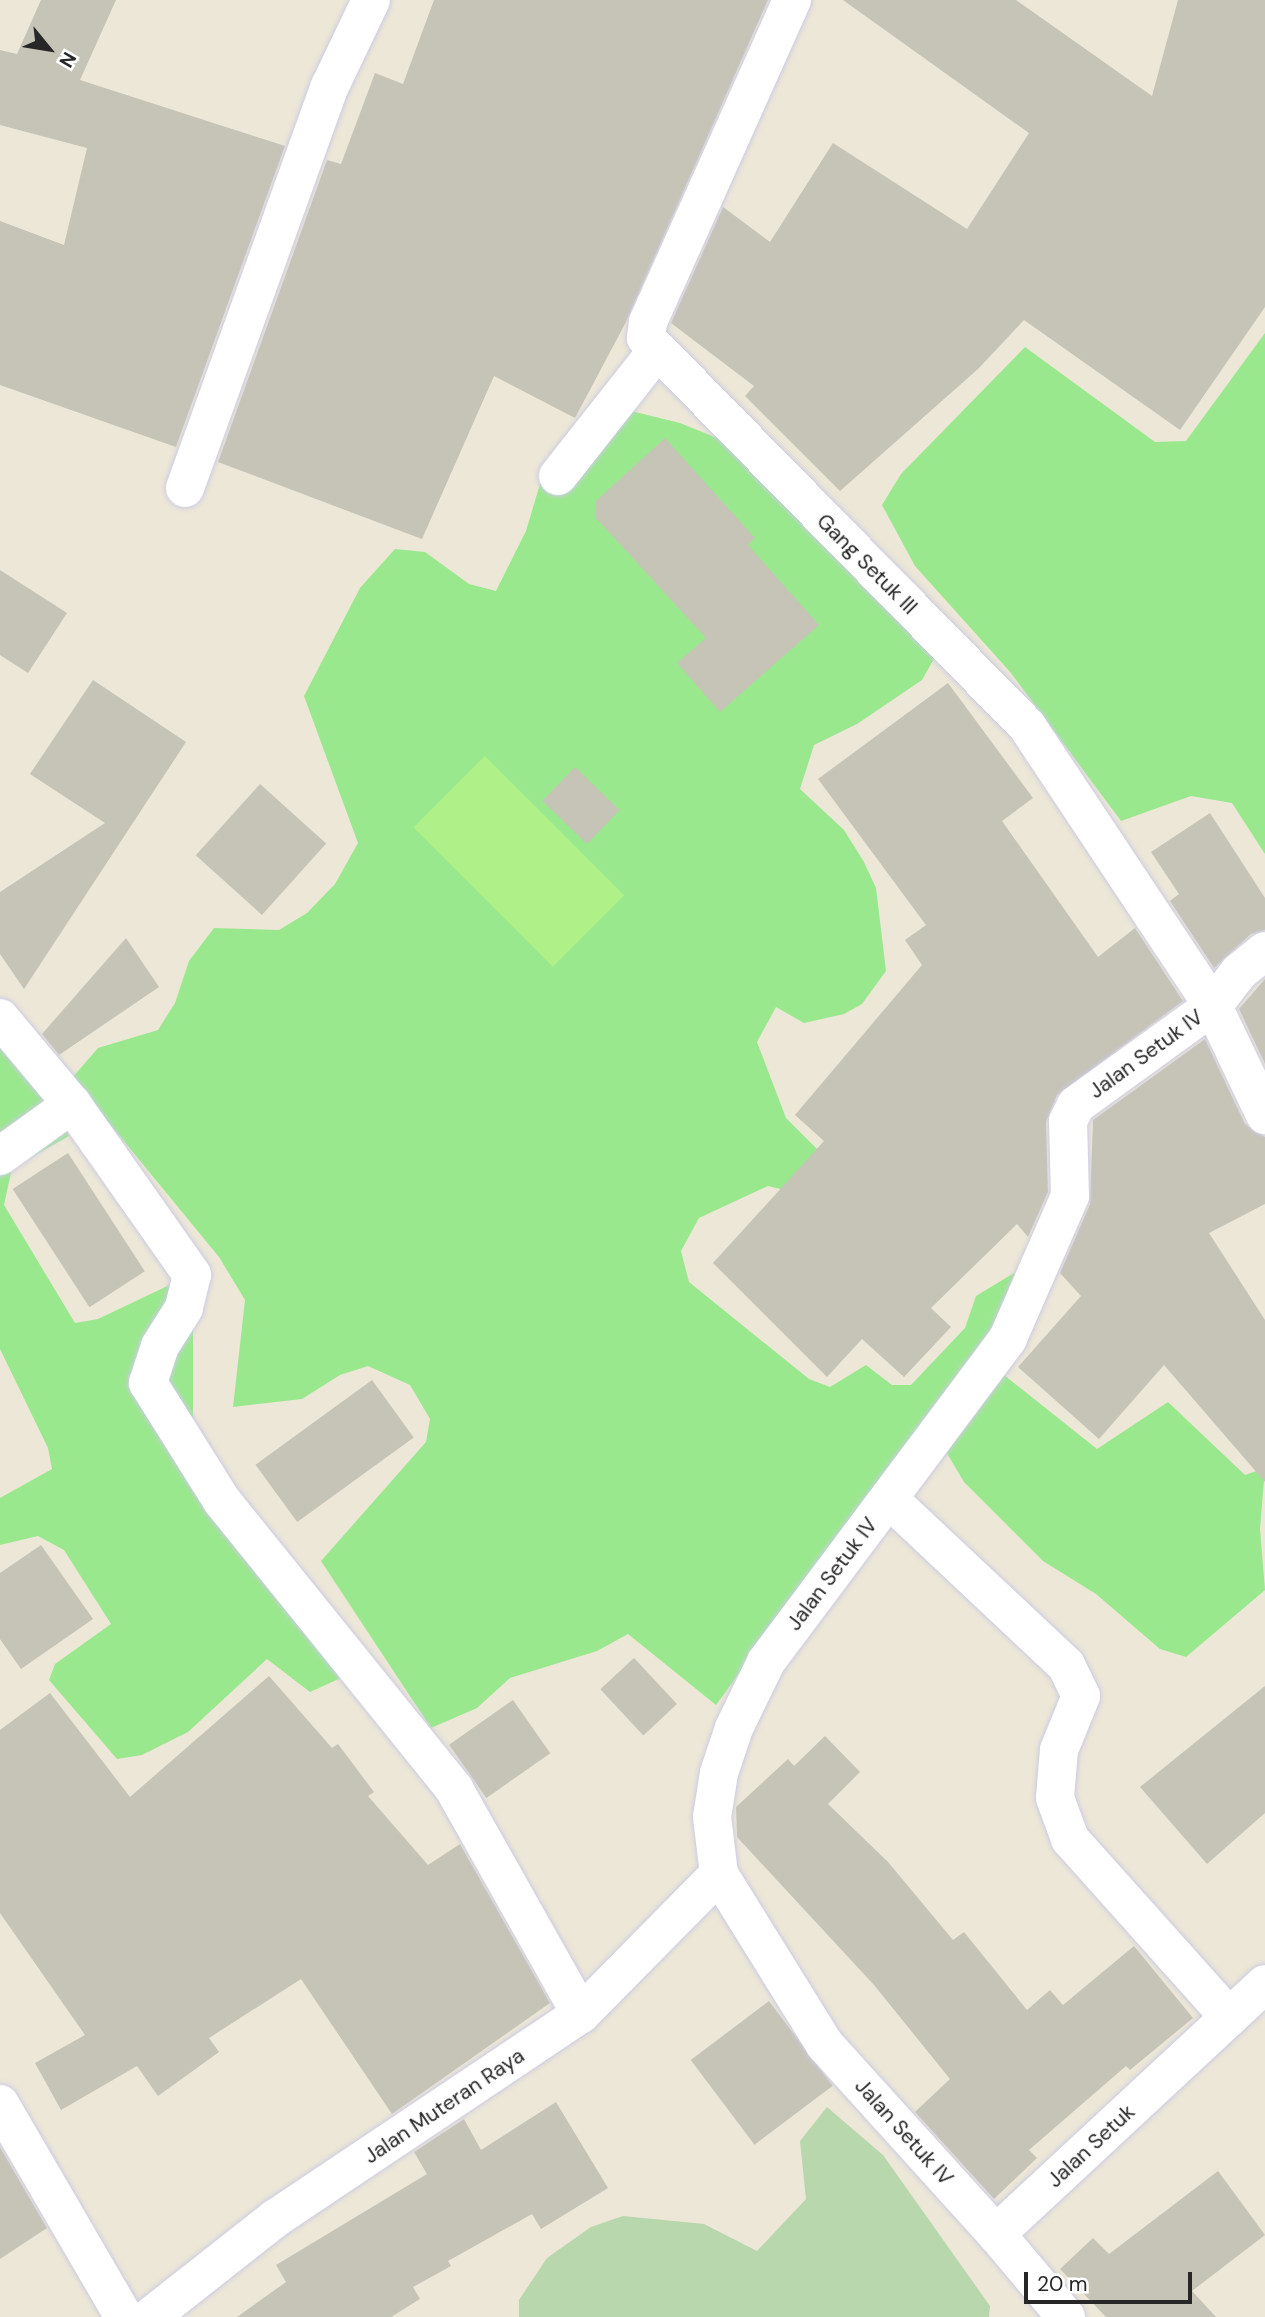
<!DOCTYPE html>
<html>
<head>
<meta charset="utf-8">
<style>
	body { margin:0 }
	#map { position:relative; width:1265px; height:2317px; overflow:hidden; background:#ece7d7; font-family:"DM Sans",sans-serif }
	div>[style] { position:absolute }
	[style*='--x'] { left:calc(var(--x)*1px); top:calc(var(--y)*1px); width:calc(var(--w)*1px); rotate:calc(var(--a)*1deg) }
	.green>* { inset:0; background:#9ae88d }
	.cemetery>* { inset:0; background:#b8d7ac }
	.pitch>* { inset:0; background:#aff188; transform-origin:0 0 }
	.building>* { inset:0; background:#c6c3b7; transform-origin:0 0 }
	.roads { filter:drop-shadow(0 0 2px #cccce2) drop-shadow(0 0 2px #cccce2) }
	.minor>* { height:38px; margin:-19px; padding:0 19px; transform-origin:19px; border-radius:19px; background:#fff }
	span { translate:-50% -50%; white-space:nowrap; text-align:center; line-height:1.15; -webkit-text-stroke:6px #fff; paint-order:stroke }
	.street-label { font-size:21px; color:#272727 }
	.north { position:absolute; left:14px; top:14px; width:70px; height:70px; -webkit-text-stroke:5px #fff; paint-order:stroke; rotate:120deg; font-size:19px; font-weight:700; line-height:28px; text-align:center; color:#272727 }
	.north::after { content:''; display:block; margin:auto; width:24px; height:32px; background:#272727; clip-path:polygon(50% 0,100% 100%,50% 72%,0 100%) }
	.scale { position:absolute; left:1024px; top:2272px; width:168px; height:32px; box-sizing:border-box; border:4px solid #272727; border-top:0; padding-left:9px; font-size:21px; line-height:24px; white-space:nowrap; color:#272727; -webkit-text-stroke:5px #fff; paint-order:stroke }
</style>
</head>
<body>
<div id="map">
	<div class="green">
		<i style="clip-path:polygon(1265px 333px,1265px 854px,1232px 803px,1191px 796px,1121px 821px,1011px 673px,915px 566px,882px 505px,901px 474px,1025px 347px,1155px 442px,1186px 441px)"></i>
		<i style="clip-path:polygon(631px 411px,680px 423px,732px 444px,935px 657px,922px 680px,857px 724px,814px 745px,800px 789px,844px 830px,864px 862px,876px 888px,886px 971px,862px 1004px,844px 1014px,804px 1023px,776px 1007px,757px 1042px,786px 1118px,827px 1159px,813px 1197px,768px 1186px,699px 1218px,681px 1251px,689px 1282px,809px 1379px,830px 1387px,866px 1365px,892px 1385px,911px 1385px,965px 1328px,976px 1296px,1014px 1273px,1022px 1286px,716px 1705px,628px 1634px,597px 1651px,510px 1678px,477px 1708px,431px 1728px,321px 1561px,426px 1442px,430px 1419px,410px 1385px,368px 1366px,340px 1375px,302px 1399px,233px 1407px,245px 1300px,219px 1257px,72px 1078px,98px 1048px,158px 1030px,175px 1003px,189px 961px,214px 928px,279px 930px,307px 913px,335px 884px,358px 843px,304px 696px,360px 588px,395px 549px,425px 552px,469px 584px,496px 591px,526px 531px,543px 474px)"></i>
		<i style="clip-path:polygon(0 1039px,41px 1082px,69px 1136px,12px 1168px,4px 1205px,75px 1323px,98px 1319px,178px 1281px,193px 1302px,193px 1458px,343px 1677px,310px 1692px,267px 1659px,188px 1732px,142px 1755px,117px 1759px,49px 1680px,55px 1664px,111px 1624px,64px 1550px,38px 1536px,0 1545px,0 1498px,52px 1469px,48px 1448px,0 1349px)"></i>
		<i style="clip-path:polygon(1004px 1375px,1097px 1449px,1168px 1402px,1245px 1475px,1265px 1468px,1260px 1529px,1265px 1590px,1186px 1657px,1160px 1649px,1096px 1594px,1043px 1561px,964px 1482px,942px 1445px)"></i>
	</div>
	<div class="cemetery">
		<i style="clip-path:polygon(827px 2107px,883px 2155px,990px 2306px,989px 2317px,519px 2317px,519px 2300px,547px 2258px,591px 2227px,623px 2216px,704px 2224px,757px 2251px,806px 2199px,800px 2141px)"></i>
	</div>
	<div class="pitch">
		<i style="left:485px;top:756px;width:197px;height:101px;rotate:45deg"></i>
	</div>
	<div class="building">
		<i style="clip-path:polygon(41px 0,116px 0,80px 80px,285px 146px,176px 447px,0 385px,0 221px,64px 245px,87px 148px,0 125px,0 50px,17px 54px)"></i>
		<i style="clip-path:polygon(434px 0,768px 0,626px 322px,575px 418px,494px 376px,422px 539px,218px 462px,327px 160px,341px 164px,375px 73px,403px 84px)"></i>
		<i style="clip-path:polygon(843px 0,1016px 0,1152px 96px,1178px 0,1265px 0,1265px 307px,1180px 430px,1024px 320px,978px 369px,840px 491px,745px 396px,754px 386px,671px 323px,723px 207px,770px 242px,833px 143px,967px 229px,1029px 133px)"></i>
		<i style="clip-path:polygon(665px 438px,755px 538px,748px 545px,819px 625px,720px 712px,677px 663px,706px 638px,596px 518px,596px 501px)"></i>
		<i style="clip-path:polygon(0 570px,67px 613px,28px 673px,0 655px)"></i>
		<i style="clip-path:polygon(93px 680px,186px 742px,24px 989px,0 954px,0 892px,105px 823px,30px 774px)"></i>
		<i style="clip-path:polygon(948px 683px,1033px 798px,1002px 821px,1098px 957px,1135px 928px,1183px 1001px,1057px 1095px,1046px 1122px,1048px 1192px,1028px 1237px,1017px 1224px,931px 1308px,951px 1327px,904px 1377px,862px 1339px,827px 1377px,713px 1263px,824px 1141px,795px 1115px,922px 965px,905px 940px,926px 925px,818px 779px)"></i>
		<i style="left:575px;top:767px;width:62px;height:47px;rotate:44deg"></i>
		<i style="left:260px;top:784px;width:89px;height:96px;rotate:42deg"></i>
		<i style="clip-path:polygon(1210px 813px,1265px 898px,1265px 930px,1251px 934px,1214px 968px,1170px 901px,1179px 894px,1151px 852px)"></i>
		<i style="clip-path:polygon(126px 938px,159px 987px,59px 1055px,42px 1034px)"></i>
		<i style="clip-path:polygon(1265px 979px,1265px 1064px,1239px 1009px)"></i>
		<i style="clip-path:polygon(1205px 1039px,1245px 1124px,1265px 1137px,1265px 1204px,1209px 1233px,1265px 1320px,1265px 1482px,1164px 1365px,1099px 1439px,1018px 1367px,1081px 1296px,1060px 1273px,1090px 1204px,1093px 1120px)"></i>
		<i style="left:68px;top:1153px;width:141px;height:66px;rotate:57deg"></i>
		<i style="left:372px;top:1380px;width:71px;height:144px;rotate:54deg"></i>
		<i style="clip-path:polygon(41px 1545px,93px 1619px,21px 1669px,0 1639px,0 1573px)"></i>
		<i style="left:634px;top:1658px;width:63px;height:46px;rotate:47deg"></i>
		<i style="clip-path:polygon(269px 1676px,332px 1748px,338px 1744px,374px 1792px,368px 1796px,428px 1865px,460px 1844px,550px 2003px,392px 2114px,301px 1979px,209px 2038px,219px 2052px,158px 2096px,137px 2066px,61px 2110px,35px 2063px,85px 2035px,0 1913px,0 1730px,50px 1693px,130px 1797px)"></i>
		<i style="clip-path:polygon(1265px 1686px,1265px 1813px,1207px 1864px,1140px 1787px)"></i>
		<i style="left:513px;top:1700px;width:65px;height:78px;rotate:55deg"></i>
		<i style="clip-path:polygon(825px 1736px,860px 1772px,828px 1804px,888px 1862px,953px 1940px,964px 1932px,1027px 2010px,1050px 1990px,1063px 2005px,1134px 1946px,1193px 2018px,1130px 2070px,1126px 2066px,1029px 2150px,1037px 2158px,994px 2199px,915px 2112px,950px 2079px,874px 1985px,737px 1837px,736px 1807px,788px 1759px,794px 1766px)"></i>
		<i style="left:769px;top:2001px;width:106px;height:98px;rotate:53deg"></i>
		<i style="clip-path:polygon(556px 2102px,608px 2188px,541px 2229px,532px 2214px,448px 2261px,451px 2266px,413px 2287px,420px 2299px,391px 2317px,237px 2317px,286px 2282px,276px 2265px,427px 2174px,414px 2152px,464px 2119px,481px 2150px)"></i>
		<i style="clip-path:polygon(0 2147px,47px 2228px,0 2259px)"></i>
		<i style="clip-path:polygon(1218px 2171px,1265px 2235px,1192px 2291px,1216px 2317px,1106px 2317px,1060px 2269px,1093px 2238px,1109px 2254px)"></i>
	</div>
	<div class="roads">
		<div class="minor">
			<i style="--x:792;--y:0;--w:353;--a:114.1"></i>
			<i style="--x:648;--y:322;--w:16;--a:97"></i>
			<i style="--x:646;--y:338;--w:544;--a:45.52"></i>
			<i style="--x:1027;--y:726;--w:336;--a:56.4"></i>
			<i style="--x:1213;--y:1006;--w:121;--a:64.5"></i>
			<i style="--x:558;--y:476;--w:158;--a:-51.7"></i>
			<i style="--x:185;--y:488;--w:427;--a:-70.2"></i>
			<i style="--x:330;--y:86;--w:95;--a:-64.5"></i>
			<i style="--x:0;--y:1018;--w:112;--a:50.1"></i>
			<i style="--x:72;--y:1104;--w:209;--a:54.9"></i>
			<i style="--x:192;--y:1275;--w:34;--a:104"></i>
			<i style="--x:184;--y:1308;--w:45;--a:122.3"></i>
			<i style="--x:160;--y:1346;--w:39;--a:108"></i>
			<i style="--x:148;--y:1383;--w:139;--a:57.9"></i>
			<i style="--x:222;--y:1501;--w:370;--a:51.1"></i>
			<i style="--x:454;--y:1789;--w:258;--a:60.6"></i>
			<i style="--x:0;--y:1156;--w:89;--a:-35.8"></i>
			<i style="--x:889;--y:1499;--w:243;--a:43.2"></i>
			<i style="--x:1066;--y:1665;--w:34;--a:64"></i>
			<i style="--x:1081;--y:1696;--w:58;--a:112.2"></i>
			<i style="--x:1059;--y:1750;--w:48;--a:94.8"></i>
			<i style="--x:1055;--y:1798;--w:44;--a:69.9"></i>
			<i style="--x:1070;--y:1839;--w:239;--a:48.2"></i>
			<i style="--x:0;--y:2104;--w:246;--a:59.8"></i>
			<i style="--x:996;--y:2234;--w:255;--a:-132.1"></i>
			<i style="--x:825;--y:2045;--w:201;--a:-121.8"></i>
			<i style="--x:719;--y:1874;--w:57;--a:-97"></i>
			<i style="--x:712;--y:1817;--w:45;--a:-81"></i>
			<i style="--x:719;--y:1773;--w:47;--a:-71.6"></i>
			<i style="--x:734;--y:1728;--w:73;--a:-64.1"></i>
			<i style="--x:766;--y:1662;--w:404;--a:-53.2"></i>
			<i style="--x:1008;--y:1338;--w:155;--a:-66.4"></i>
			<i style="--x:1070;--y:1196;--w:75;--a:-91.5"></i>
			<i style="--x:1068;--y:1121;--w:18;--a:-63"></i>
			<i style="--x:1076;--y:1105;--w:169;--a:-35.9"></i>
			<i style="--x:1213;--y:1006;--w:43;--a:-52.6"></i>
			<i style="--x:1239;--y:972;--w:33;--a:-39"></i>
			<i style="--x:150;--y:2317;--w:160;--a:-38.2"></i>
			<i style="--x:276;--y:2218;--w:367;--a:-33.8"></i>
			<i style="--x:581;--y:2014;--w:197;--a:-45.4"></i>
			<i style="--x:1066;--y:2317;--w:109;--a:-130.1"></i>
			<i style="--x:996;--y:2234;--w:367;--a:-42.9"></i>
		</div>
	</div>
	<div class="street-label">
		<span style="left:867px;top:564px;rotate:45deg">Gang Setuk III</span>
		<span style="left:1146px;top:1054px;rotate:-36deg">Jalan Setuk IV</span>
		<span style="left:832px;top:1574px;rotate:-53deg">Jalan Setuk IV</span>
		<span style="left:444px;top:2106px;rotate:-34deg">Jalan Muteran Raya</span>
		<span style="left:904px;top:2132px;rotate:48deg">Jalan Setuk IV</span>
		<span style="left:1091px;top:2146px;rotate:-43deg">Jalan Setuk</span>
	</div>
	<div class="north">N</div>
	<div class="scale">20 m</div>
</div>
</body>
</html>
